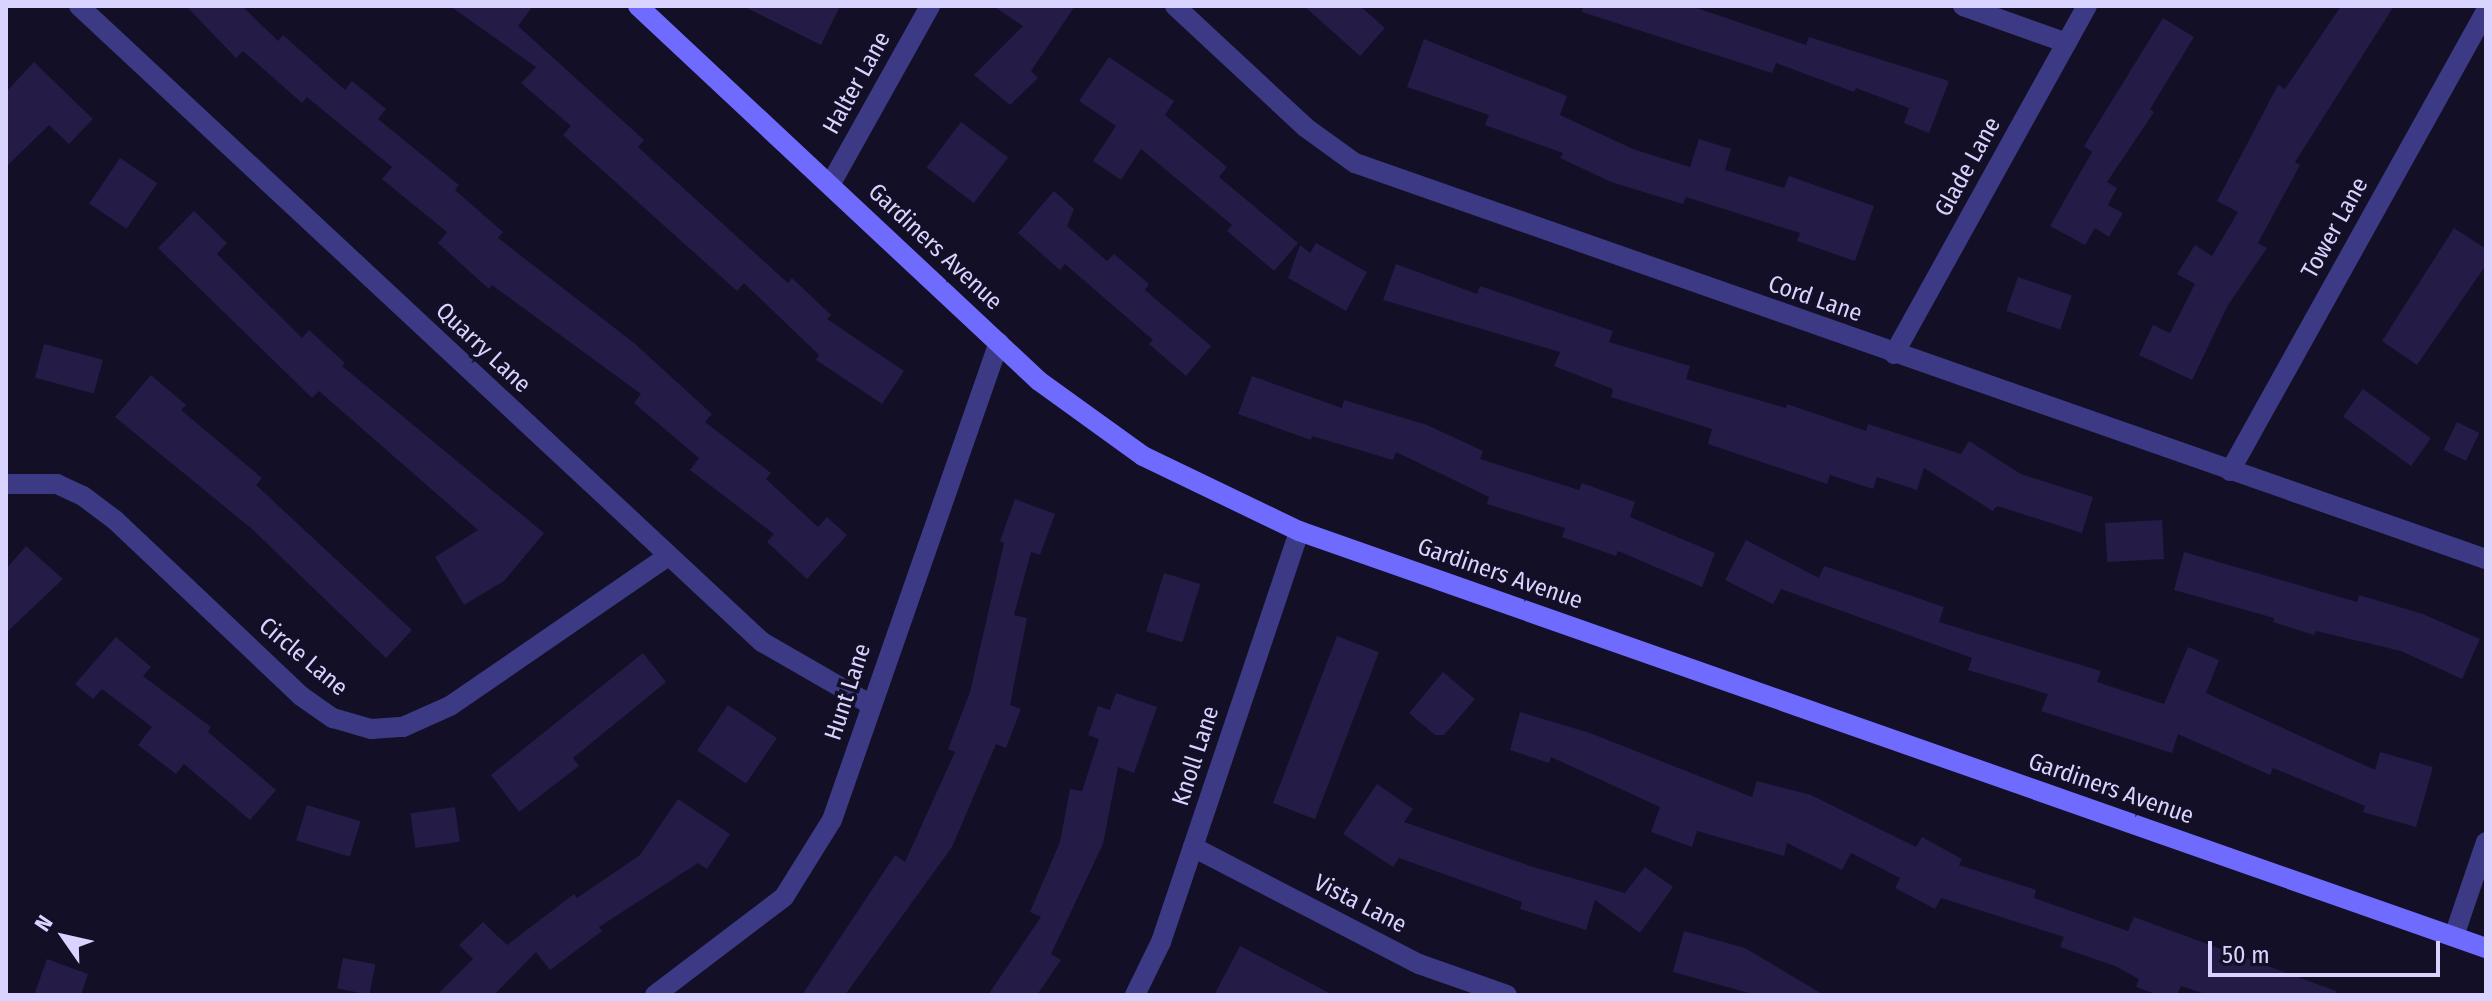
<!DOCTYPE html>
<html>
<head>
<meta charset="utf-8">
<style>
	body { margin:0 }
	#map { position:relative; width:2492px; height:1001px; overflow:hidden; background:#130f26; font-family:"Fira Sans Condensed",sans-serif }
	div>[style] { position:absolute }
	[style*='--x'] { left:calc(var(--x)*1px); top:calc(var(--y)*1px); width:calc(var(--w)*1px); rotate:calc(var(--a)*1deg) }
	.building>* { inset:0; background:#241b47; transform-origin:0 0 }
	.street>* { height:20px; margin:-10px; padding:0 10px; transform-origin:10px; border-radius:10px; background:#3d3a85 }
	.secondary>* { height:20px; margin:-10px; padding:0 10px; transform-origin:10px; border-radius:10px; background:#6f6bff }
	span { translate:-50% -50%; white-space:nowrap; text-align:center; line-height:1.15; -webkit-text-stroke:7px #130f26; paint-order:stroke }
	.street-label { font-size:24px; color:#d9d4ff }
	.frame { position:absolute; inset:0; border:8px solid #d9d4ff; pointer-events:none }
	.north { position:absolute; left:24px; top:897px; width:80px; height:80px; -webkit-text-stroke:6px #130f26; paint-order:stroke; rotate:304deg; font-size:22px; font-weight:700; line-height:32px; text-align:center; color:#d9d4ff }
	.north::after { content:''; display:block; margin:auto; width:28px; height:36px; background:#d9d4ff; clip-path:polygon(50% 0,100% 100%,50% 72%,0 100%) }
	.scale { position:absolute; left:2208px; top:941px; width:232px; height:36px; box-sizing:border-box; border:4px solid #d9d4ff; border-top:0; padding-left:10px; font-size:24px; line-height:28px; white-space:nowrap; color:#d9d4ff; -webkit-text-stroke:6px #130f26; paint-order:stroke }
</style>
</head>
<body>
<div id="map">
	<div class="building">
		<i style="clip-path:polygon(186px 6px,242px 6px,278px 41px,283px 35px,345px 90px,352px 81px,386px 109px,378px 119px,459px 185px,455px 190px,503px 232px,498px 238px,634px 343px,712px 414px,705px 422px,771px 473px,766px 479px,818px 527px,827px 517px,847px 535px,807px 579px,767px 542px,774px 534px,690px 470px,699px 458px,634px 403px,641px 394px,492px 285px,489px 289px,438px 243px,447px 232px,382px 179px,392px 167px,307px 97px,302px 103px,243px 51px,236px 58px)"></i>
		<i style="clip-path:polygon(450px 6px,533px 6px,518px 26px,644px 140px,638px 147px,788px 283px,792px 278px,831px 315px,827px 319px,904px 371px,882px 404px,816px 360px,819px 355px,744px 283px,737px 291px,563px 135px,571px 126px,521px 83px,536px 67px)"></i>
		<i style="clip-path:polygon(743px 6px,840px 6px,821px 45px)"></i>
		<i style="clip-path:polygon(993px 6px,1075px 6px,1031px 71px,1038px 78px,1010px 105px,974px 75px,1023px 26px)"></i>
		<i style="clip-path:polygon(1304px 6px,1360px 6px,1385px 28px,1360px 56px)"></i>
		<i style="clip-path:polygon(1583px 6px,1691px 6px,1806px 45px,1809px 37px,1949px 81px,1929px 133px,1904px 123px,1909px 108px,1856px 88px,1854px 92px,1776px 63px,1772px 73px,1582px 12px)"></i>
		<i style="clip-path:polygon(2341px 6px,2394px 6px,2295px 162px,2300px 165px,2258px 243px,2267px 248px,2228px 305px,2192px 380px,2139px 355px,2153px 325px,2170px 333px,2195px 284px,2177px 274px,2195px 245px,2212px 256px,2238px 212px,2217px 201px,2278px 85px,2285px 89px)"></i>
		<i style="clip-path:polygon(2163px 18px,2194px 37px,2150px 109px,2154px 112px,2107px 182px,2117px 188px,2108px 205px,2123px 213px,2109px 237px,2095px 228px,2085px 245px,2050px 226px,2092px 152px,2084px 146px)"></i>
		<i style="clip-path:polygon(1424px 39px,1567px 96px,1560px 115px,1633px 149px,1690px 167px,1699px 139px,1731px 149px,1725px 170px,1784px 188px,1789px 176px,1874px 206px,1855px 261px,1797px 241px,1800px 233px,1686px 197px,1683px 204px,1611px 182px,1560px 158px,1563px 153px,1485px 125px,1489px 115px,1407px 87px)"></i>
		<i style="clip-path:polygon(1109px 57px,1174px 101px,1165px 115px,1227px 167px,1219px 177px,1298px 243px,1274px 271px,1227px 231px,1232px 225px,1141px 149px,1121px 180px,1093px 161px,1116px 126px,1079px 101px)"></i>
		<i style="clip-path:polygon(34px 62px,93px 119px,69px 144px,49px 125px,6px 167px,6px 92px)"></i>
		<i style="left:961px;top:122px;width:59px;height:57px;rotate:37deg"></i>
		<i style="left:120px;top:158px;width:45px;height:55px;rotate:34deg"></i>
		<i style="clip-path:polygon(1054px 191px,1074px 209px,1067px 226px,1107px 261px,1114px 254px,1149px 284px,1145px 290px,1211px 346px,1186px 376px,1149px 344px,1153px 340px,1065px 264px,1060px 270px,1018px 233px)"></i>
		<i style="clip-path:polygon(194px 211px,227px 243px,217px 254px,302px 338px,309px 330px,345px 363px,342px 366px,544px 533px,504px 581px,464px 605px,435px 557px,478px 530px,319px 391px,312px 398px,158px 248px)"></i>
		<i style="clip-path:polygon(2454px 228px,2486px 249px,2486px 265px,2417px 365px,2382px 341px)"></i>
		<i style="clip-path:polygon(1316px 243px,1367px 272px,1346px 311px,1288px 278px,1300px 245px,1310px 253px)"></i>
		<i style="clip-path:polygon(1396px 264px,1477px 294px,1480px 286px,1613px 331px,1609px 342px,1690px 366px,1686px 379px,1786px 408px,1787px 404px,1866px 431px,1868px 424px,1961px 454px,1969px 441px,2021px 474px,2093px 497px,2082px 533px,1997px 506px,1993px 511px,1924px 468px,1917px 490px,1877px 477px,1873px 489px,1830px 475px,1827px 484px,1708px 444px,1712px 429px,1611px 397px,1613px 389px,1554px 366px,1560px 352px,1383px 300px)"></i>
		<i style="left:2018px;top:277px;width:57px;height:36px;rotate:19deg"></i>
		<i style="left:44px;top:344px;width:61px;height:35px;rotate:15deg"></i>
		<i style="clip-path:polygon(151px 375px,186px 405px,181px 410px,262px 478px,256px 485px,412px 630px,386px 658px,252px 529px,115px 417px)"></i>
		<i style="clip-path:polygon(1252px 376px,1342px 408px,1344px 400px,1427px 425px,1483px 451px,1480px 459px,1579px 490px,1582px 483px,1635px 502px,1630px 517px,1715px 553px,1702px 587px,1618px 551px,1616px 556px,1562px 537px,1565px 528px,1487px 504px,1489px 497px,1396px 452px,1393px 460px,1312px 436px,1311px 440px,1238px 414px)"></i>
		<i style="left:2363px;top:389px;width:84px;height:34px;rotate:36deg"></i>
		<i style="left:2457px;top:422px;width:25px;height:31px;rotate:26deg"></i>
		<i style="clip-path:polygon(1015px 499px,1055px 514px,1040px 555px,1031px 552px,1014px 615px,1027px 618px,1010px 705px,1021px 709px,1006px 748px,996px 744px,952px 847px,845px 995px,802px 995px,895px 855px,905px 862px,955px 752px,948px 749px,970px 692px,1004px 543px,1000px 541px)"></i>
		<i style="left:2162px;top:520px;width:39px;height:57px;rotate:87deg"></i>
		<i style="clip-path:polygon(1746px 540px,1819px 578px,1824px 566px,1944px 607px,1939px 622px,2101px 671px,2097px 682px,2164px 704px,2188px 647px,2219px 660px,2206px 693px,2375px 770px,2380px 752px,2433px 767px,2416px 827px,2363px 812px,2365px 806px,2273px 768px,2270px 775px,2178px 734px,2172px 753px,2041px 711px,2048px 694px,1968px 670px,1972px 658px,1781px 589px,1773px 604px,1725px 580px)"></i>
		<i style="clip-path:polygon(26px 546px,63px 579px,6px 633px,6px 569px)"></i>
		<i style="clip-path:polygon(2184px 552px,2357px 602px,2359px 595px,2423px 614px,2480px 639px,2462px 679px,2401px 651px,2316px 631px,2314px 635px,2273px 622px,2274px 618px,2174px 590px)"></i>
		<i style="left:1164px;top:573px;width:38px;height:61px;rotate:17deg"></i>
		<i style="left:1337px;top:636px;width:45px;height:179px;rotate:21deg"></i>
		<i style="clip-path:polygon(116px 637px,151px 667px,143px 676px,211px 727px,208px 732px,276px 790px,250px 820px,184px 764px,176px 774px,138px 745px,152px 727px,102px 689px,93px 699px,75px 684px)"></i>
		<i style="clip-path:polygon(643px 653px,666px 682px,573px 758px,579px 766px,519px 812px,491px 775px)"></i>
		<i style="clip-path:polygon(1443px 672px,1475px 699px,1444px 735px,1435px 735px,1409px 713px)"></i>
		<i style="clip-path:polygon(1116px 693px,1157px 707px,1134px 773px,1118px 767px,1103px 844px,1051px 954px,1061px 960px,1037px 995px,988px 995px,1041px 917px,1030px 912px,1060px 842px,1070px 789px,1082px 791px,1099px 739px,1088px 735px,1098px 706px,1110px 710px)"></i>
		<i style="left:728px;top:705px;width:59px;height:55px;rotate:34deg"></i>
		<i style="clip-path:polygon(1520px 712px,1590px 733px,1752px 797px,1757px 781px,1811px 795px,1916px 847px,1922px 837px,1962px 859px,1959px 865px,2036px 890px,2034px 898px,2128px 931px,2134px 917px,2336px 991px,2335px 995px,2208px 995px,2181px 986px,2177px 995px,2158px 995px,2136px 987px,2139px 979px,2115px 966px,2060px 947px,2064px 937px,1941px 898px,1935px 909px,1895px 888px,1900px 878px,1851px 853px,1842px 870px,1787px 843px,1784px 856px,1697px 831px,1692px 847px,1651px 832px,1660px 807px,1551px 757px,1549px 763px,1510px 750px)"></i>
		<i style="clip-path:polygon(1377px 784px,1413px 809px,1404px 822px,1533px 867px,1625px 893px,1645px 867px,1673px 887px,1640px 933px,1595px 900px,1586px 930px,1520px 909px,1522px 902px,1399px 858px,1393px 867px,1343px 834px)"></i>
		<i style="clip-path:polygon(678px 799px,730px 834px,707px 869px,698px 863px,599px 927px,602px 931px,550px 970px,536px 952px,494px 995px,437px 995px,473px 959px,459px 945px,483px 922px,507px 945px,574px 894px,577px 898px,640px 855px)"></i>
		<i style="left:307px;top:805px;width:56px;height:37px;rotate:17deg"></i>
		<i style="left:455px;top:807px;width:35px;height:45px;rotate:82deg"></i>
		<i style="clip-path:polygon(1684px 931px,1745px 948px,1824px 995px,1756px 995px,1673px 972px)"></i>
		<i style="clip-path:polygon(1240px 946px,1333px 995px,1214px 995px)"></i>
		<i style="left:343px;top:958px;width:33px;height:31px;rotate:11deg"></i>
		<i style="clip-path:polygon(47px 959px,88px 974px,81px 995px,34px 995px)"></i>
	</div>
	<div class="street">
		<i style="--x:79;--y:6;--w:933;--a:42.96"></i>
		<i style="--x:762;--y:642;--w:125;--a:29.9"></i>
		<i style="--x:1175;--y:6;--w:178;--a:42.9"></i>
		<i style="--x:1305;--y:127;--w:62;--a:35.8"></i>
		<i style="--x:1355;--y:163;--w:1198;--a:19.3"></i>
		<i style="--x:1963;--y:6;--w:110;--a:19.6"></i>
		<i style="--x:830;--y:185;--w:205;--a:-60.8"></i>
		<i style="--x:1894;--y:354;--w:398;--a:-61"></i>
		<i style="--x:2230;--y:471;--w:526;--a:-60.9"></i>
		<i style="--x:6;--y:484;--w:51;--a:0"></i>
		<i style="--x:57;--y:484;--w:29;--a:25"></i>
		<i style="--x:83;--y:496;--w:40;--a:37"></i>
		<i style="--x:115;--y:520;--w:256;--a:43.4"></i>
		<i style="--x:301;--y:696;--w:39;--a:35"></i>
		<i style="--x:333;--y:718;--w:40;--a:16"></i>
		<i style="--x:371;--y:729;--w:32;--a:-4"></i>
		<i style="--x:403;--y:727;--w:51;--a:-24.1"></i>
		<i style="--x:450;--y:706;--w:263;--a:-34.5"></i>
		<i style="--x:1193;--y:847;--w:254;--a:27.4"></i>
		<i style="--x:1419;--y:964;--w:93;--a:19.4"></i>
		<i style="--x:2454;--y:936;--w:99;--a:-71.2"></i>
		<i style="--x:655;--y:995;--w:162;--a:-37.2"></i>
		<i style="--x:784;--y:897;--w:91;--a:-58.1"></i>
		<i style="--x:832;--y:820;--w:506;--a:-70.74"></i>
		<i style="--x:1135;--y:995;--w:59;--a:-63.9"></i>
		<i style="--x:1161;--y:942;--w:434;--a:-71.4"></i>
	</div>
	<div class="secondary">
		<i style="--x:638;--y:6;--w:549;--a:43.08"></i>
		<i style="--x:1039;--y:381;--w:128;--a:35.8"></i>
		<i style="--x:1143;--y:456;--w:173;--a:25.7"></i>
		<i style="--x:1299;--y:531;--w:1258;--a:19.36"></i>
	</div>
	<div class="street-label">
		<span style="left:857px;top:83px;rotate:-61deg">Halter Lane</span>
		<span style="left:1968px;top:167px;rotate:-61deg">Glade Lane</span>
		<span style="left:2335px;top:228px;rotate:-61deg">Tower Lane</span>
		<span style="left:935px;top:247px;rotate:43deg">Gardiners Avenue</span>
		<span style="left:1815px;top:299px;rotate:19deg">Cord Lane</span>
		<span style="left:483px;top:348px;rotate:43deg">Quarry Lane</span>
		<span style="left:1500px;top:574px;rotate:19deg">Gardiners Avenue</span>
		<span style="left:303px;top:657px;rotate:40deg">Circle Lane</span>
		<span style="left:848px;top:692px;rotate:-72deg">Hunt Lane</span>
		<span style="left:1196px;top:756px;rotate:-72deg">Knoll Lane</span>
		<span style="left:2111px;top:789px;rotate:19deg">Gardiners Avenue</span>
		<span style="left:1360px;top:904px;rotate:27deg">Vista Lane</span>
	</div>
	<div class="frame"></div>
	<div class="north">N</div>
	<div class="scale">50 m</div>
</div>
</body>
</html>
